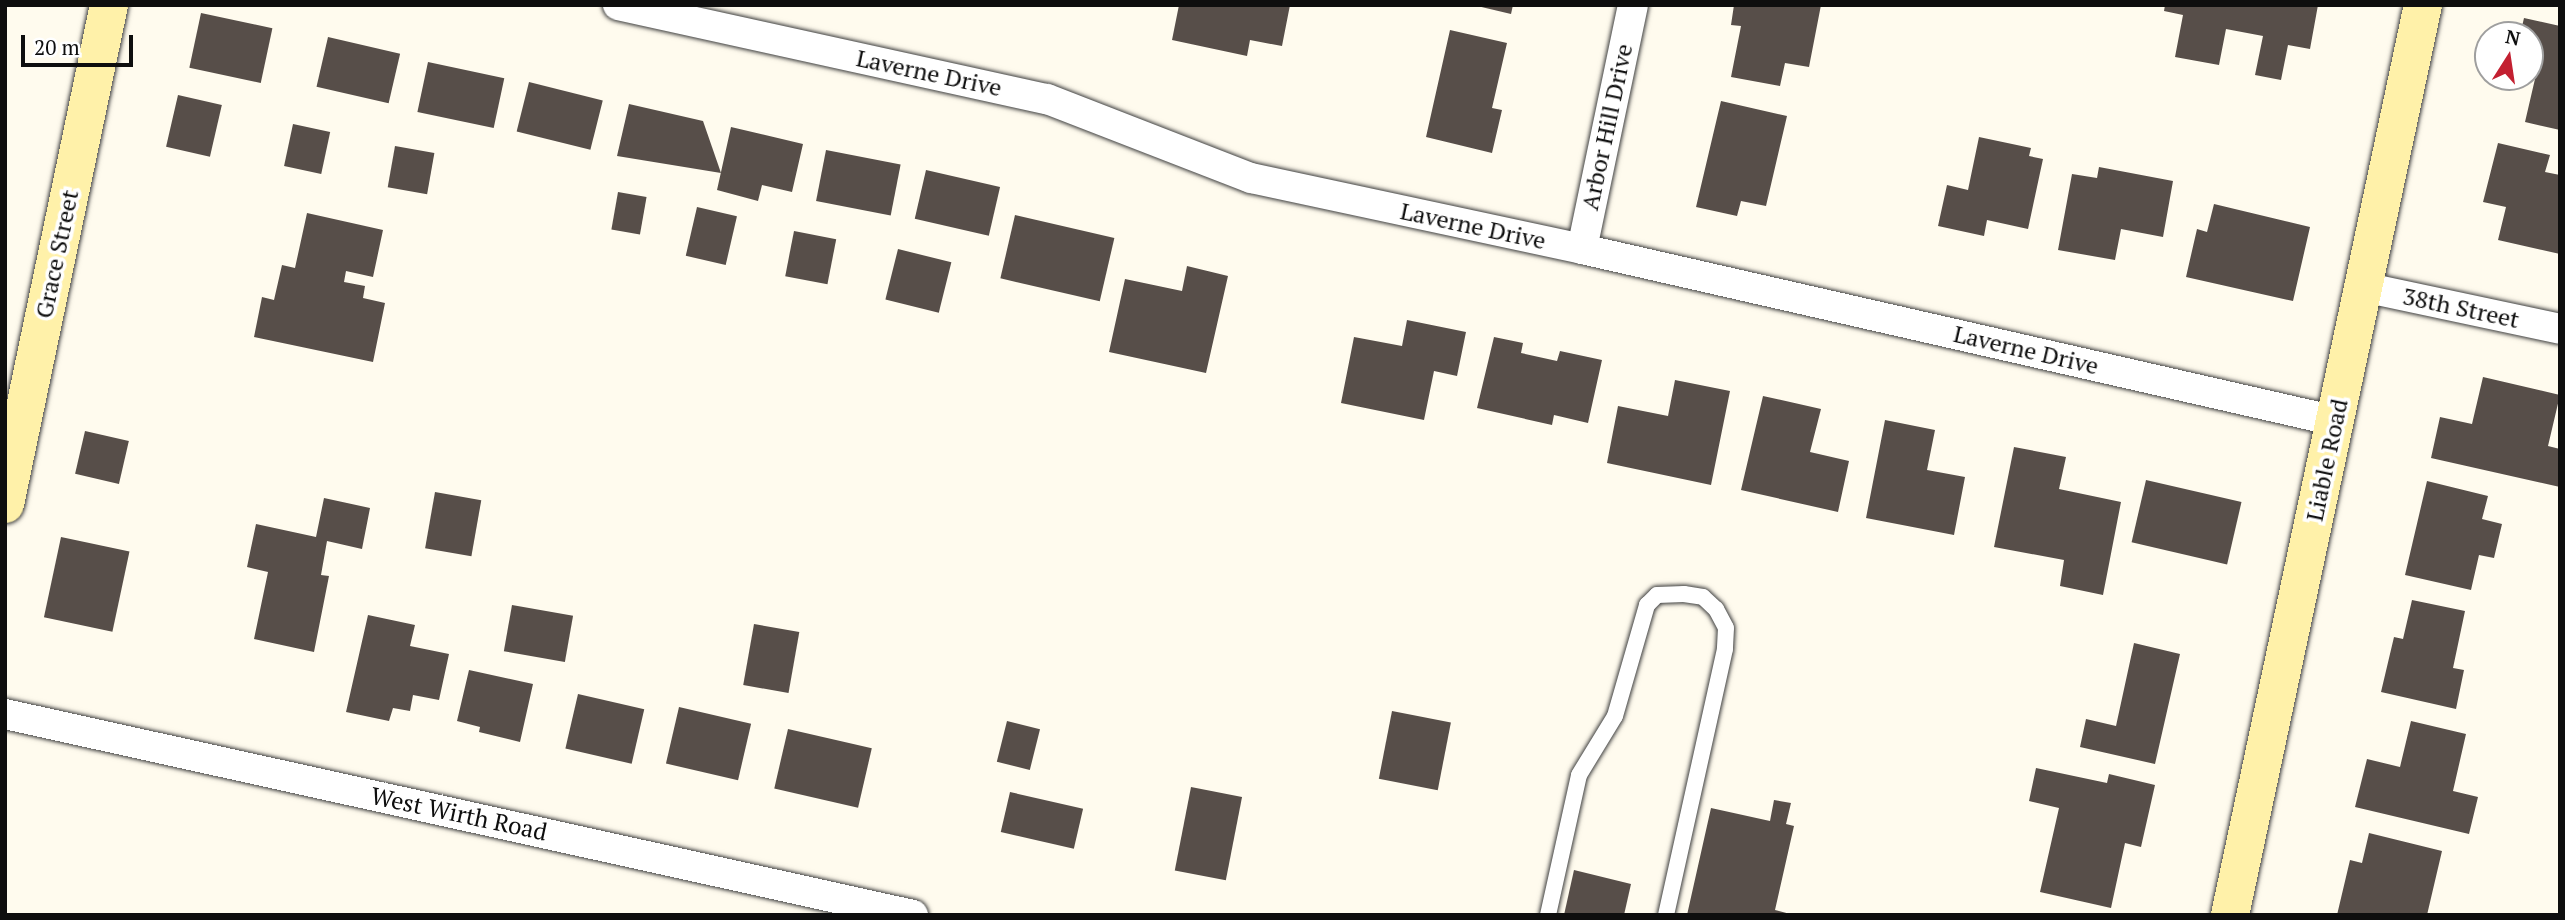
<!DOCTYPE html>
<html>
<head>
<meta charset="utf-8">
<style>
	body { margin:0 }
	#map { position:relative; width:2565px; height:920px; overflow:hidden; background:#fffbee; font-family:"PT Serif",serif }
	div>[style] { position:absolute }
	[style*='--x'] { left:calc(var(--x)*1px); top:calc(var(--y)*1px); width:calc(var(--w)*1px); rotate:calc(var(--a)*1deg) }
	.building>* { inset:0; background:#574e49; transform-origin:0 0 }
	.roads { filter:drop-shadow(0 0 2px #414141) drop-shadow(0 0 2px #414141) }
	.lane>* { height:16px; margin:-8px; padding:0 8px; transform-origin:8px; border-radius:8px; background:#fff }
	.street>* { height:30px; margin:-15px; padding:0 15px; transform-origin:15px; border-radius:15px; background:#fff }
	.secondary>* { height:38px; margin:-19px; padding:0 19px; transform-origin:19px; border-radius:19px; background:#fff1a9 }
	span { translate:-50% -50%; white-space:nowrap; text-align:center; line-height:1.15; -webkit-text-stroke:7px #fff; paint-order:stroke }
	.street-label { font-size:24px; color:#0e0e0e }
	.frame { position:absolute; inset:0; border:7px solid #0e0e0e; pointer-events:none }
	.north { position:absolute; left:2474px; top:21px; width:70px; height:70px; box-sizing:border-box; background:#fff; border:2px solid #9f9f9f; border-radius:50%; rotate:12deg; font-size:19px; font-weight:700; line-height:28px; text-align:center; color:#0e0e0e }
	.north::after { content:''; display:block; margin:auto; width:24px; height:32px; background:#c32031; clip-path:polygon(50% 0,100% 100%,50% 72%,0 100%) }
	.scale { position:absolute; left:21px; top:35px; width:112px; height:32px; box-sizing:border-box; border:4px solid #0e0e0e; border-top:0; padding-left:9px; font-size:21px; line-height:24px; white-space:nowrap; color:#0e0e0e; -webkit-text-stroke:5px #fff; paint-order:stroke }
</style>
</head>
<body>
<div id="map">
	<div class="building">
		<i style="clip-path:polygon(1179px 5px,1290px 5px,1282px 46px,1250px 40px,1247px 56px,1172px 40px)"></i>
		<i style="clip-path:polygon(1473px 5px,1513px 5px,1511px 14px)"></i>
		<i style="clip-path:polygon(1734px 5px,1821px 5px,1809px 67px,1785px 63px,1780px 86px,1731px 77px,1741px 26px,1731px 25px)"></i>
		<i style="clip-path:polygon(2165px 5px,2318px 5px,2310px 49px,2288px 45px,2281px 80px,2255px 75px,2263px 36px,2226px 29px,2219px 65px,2175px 57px,2183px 15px,2164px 11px)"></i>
		<i style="left:201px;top:13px;width:73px;height:56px;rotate:12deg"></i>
		<i style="clip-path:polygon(2524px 18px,2560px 26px,2560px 130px,2525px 122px,2538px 66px,2530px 64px,2530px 35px,2520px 35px)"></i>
		<i style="clip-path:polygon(1450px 30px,1507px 43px,1492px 108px,1502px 110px,1492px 153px,1426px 137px)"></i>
		<i style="left:328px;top:37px;width:74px;height:51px;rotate:13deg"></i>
		<i style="left:428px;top:62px;width:78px;height:51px;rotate:12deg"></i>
		<i style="left:529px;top:82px;width:76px;height:51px;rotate:14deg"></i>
		<i style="left:178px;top:95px;width:45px;height:53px;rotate:13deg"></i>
		<i style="clip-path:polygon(1721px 101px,1787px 116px,1766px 206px,1741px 201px,1737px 216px,1696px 207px)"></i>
		<i style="clip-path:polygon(629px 104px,703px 121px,721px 173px,617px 156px)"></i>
		<i style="left:293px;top:124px;width:38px;height:43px;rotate:12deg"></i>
		<i style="clip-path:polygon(731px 127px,803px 144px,792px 192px,762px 185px,758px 201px,717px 190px)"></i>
		<i style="clip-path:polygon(1979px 137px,2031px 148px,2029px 156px,2043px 159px,2028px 229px,1987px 220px,1984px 236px,1938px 226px,1947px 185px,1968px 190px)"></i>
		<i style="clip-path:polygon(2498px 143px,2550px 155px,2545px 172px,2560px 175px,2560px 254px,2498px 240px,2506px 207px,2483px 202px)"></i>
		<i style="left:395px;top:146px;width:40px;height:42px;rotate:10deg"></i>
		<i style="left:826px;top:150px;width:76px;height:52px;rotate:11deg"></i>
		<i style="clip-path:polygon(2099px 167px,2173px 181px,2163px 237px,2121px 229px,2115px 260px,2058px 250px,2072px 174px,2097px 178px)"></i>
		<i style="left:926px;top:170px;width:76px;height:50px;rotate:13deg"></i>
		<i style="left:618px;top:192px;width:29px;height:38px;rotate:10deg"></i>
		<i style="clip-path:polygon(2214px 204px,2310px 227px,2293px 301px,2186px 277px,2197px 229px,2207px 232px)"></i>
		<i style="left:697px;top:207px;width:41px;height:50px;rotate:13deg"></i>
		<i style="clip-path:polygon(307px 213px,383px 230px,373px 277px,346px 271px,344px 282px,365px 286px,363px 298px,385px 303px,373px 362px,254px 337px,262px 297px,274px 300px,282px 265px,295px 268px)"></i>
		<i style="left:1015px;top:215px;width:102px;height:65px;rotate:13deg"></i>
		<i style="left:794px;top:231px;width:43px;height:46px;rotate:11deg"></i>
		<i style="left:898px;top:249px;width:55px;height:52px;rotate:14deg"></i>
		<i style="clip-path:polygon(1187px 266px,1228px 276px,1206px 373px,1109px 352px,1125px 279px,1182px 291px)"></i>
		<i style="clip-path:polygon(1407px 320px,1466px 332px,1457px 376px,1434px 371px,1424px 420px,1341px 403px,1354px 337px,1402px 346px)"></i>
		<i style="clip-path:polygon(1494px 337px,1523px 343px,1521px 353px,1557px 361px,1560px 351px,1602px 360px,1588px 423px,1554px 415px,1552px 425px,1477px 408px)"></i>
		<i style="clip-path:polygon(2483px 377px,2560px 395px,2548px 446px,2560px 449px,2560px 487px,2431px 458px,2440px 417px,2472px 424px)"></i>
		<i style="clip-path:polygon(1675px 380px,1730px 391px,1711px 485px,1607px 463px,1618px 406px,1668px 416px)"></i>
		<i style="clip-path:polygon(1763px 396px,1821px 409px,1810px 452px,1849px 461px,1838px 512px,1741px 490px)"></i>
		<i style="clip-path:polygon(1885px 420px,1935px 430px,1927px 470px,1965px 477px,1954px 535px,1866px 518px)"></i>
		<i style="left:85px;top:431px;width:45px;height:44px;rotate:13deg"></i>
		<i style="clip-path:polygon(2014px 447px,2066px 457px,2059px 489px,2121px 502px,2103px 595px,2060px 586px,2064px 560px,1994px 547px)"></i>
		<i style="left:2146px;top:480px;width:98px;height:64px;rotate:13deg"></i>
		<i style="clip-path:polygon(2427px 481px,2488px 496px,2482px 519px,2502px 524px,2494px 558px,2479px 555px,2471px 590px,2405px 575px)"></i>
		<i style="left:435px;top:492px;width:47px;height:57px;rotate:10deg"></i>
		<i style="clip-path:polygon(324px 498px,370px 508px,362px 549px,327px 541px,321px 575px,329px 576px,314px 652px,254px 639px,268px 572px,247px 567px,256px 524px,316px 537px)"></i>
		<i style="left:61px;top:537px;width:70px;height:82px;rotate:12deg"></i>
		<i style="clip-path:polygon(2412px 600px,2465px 611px,2453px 668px,2464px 670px,2456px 709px,2381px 692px,2394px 637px,2403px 639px)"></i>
		<i style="left:512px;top:605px;width:62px;height:47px;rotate:10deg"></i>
		<i style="clip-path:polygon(368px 615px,415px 625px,410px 646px,449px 654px,439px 700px,413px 695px,410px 711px,393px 708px,389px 721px,346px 712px)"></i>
		<i style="left:754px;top:624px;width:46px;height:62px;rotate:10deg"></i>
		<i style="clip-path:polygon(2134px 643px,2180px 654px,2155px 764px,2080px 747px,2086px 719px,2116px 726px)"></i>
		<i style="clip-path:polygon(469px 670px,533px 684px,520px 742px,479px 732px,480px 727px,457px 721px)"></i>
		<i style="left:578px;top:694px;width:68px;height:56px;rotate:13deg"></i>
		<i style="left:679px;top:707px;width:74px;height:58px;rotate:13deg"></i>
		<i style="left:1392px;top:711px;width:60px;height:69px;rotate:11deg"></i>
		<i style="left:1007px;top:721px;width:34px;height:42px;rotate:14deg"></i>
		<i style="clip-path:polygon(2411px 721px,2466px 734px,2453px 791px,2478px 797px,2469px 834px,2355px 807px,2367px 759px,2400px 767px)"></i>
		<i style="left:788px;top:729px;width:86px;height:61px;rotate:13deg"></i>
		<i style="clip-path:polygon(2036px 768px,2107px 783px,2109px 774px,2155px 785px,2141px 847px,2125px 843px,2111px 908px,2040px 892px,2059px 808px,2029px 801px)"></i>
		<i style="left:1191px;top:787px;width:52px;height:85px;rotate:11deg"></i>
		<i style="left:1010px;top:792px;width:75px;height:41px;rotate:13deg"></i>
		<i style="clip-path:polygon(1774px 800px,1791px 803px,1786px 824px,1794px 826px,1775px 910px,1794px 915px,1687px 915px,1711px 808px,1770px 821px)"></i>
		<i style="clip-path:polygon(2369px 833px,2442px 851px,2427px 915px,2337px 915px,2350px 860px,2362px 863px)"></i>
		<i style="clip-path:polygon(1574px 870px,1631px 884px,1624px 915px,1564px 915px)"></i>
	</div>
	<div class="roads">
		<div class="lane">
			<i style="--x:1548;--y:915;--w:143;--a:-77.5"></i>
			<i style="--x:1579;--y:775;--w:69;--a:-58.6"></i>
			<i style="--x:1615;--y:716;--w:116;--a:-73.9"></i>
			<i style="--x:1647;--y:605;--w:14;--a:-45"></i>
			<i style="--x:1657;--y:595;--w:27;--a:-2"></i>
			<i style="--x:1684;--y:594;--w:19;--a:9"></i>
			<i style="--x:1703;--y:597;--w:18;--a:43"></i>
			<i style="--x:1716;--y:609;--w:21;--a:62"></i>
			<i style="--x:1726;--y:628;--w:21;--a:93"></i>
			<i style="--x:1725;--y:649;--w:272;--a:102.5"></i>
		</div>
		<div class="street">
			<i style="--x:618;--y:5;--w:439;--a:12.4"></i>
			<i style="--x:1047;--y:99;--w:219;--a:21.2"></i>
			<i style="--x:1251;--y:178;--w:339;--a:12.1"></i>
			<i style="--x:1582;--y:249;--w:773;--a:12.85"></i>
			<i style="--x:1582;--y:249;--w:249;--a:-78.2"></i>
			<i style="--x:2363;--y:287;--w:201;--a:12"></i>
			<i style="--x:5;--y:714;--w:930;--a:12.48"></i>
		</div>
		<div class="secondary">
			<i style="--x:5;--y:504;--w:510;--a:-78.23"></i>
			<i style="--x:2230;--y:915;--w:930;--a:-78.03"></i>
		</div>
	</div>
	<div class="street-label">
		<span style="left:929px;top:73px;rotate:12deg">Laverne Drive</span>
		<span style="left:1607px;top:127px;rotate:-78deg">Arbor Hill Drive</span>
		<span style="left:1473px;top:226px;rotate:12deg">Laverne Drive</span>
		<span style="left:57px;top:254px;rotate:-78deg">Grace Street</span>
		<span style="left:2461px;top:308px;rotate:12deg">38th Street</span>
		<span style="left:2026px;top:350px;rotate:13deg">Laverne Drive</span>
		<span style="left:2327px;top:460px;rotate:-78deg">Liable Road</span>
		<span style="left:459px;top:814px;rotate:12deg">West Wirth Road</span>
	</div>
	<div class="frame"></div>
	<div class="north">N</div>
	<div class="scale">20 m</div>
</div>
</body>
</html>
